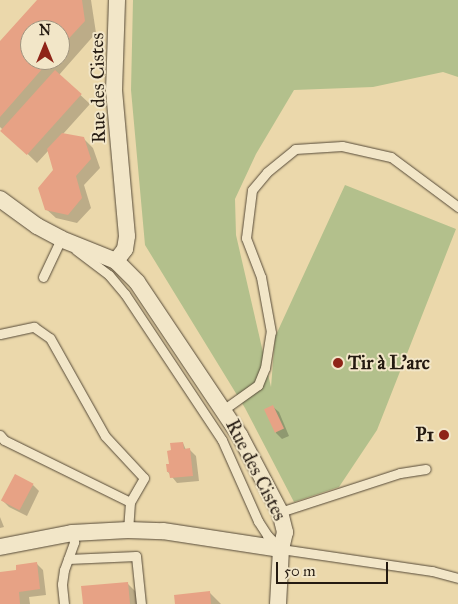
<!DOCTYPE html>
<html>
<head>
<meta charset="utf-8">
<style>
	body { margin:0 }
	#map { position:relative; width:458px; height:604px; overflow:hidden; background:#ebd8ab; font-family:"IM FELL Great Primer",serif }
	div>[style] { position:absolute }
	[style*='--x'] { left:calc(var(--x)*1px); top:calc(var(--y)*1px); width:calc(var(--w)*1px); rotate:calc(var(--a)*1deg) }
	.green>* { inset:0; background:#b3c08c }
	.shadow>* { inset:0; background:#0003 }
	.building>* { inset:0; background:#e7a285; transform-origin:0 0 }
	.roads { filter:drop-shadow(0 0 1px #564a38) drop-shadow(0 0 1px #564a38) }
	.lane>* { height:9px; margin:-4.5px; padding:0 4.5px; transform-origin:4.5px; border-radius:4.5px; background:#f2e6c8 }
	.street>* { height:16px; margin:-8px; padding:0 8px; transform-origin:8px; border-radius:8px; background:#f2e6c8 }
	.dots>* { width:14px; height:14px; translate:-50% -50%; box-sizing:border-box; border:2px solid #f2e6c8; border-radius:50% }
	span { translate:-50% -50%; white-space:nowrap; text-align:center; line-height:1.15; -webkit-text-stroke:4px #f2e6c8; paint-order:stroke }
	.street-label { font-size:19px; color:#241a11 }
	.poi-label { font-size:19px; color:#241a11; font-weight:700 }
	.left { translate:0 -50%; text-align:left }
	.right { translate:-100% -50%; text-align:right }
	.north { position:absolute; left:20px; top:20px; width:50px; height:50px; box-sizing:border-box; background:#f2e6c8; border:1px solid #a0947f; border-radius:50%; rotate:0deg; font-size:14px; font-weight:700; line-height:20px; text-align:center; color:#241a11 }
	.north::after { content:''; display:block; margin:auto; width:18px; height:22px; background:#8f2418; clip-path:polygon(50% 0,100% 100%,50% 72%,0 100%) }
	.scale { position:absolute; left:276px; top:562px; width:112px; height:22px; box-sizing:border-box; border:2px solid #241a11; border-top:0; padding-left:6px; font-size:15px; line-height:18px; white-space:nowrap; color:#241a11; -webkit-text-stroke:4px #f2e6c8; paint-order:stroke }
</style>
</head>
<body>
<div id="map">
	<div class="green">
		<i style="clip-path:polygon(133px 0,458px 0,458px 77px,443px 72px,373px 87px,294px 90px,256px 154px,235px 199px,236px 235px,271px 387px,275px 337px,345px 185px,456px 229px,377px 430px,339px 487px,294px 502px,245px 408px,145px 245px,131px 90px)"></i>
	</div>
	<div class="shadow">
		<i style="clip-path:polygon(evenodd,39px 0,91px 0,96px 33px,59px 75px,90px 104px,63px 134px,83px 138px,93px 148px,100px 168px,84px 185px,91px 208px,77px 223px,56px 218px,46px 209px,55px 170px,48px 151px,37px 163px,0 127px,0 43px,39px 0,30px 30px,60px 30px,60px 60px,30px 60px,30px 30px)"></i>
		<i style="clip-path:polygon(272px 406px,279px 412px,289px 436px,282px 439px,276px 433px)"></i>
		<i style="clip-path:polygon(183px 443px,186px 450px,190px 450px,196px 456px,199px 481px,177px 483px,168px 472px)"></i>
		<i style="clip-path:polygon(33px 485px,39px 491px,27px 516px,9px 507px,3px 501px)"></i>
		<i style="clip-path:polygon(0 517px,4px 527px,0 528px)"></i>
		<i style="clip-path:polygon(37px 564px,43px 570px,46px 595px,29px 597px,30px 604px,0 604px,0 573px,16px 571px)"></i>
		<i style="clip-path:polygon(127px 583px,139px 595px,140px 604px,84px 604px)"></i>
		<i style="clip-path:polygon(209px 592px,221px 604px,176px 604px)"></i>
	</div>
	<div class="building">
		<i style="clip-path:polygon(37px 0,82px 0,85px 21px,60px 48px,60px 30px,30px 30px,30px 60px,50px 60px,0 117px,0 41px)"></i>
		<i style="left:55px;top:70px;width:36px;height:82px;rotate:42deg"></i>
		<i style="clip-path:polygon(62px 133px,84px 137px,91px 159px,76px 176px,82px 198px,68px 215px,45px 210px,38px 188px,53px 170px,47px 149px)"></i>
		<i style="left:273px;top:405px;width:26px;height:10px;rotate:65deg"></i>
		<i style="clip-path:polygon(183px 442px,184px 449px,190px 448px,193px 476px,170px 478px,169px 472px,167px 472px,166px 464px,169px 464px,167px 451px,171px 450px,170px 443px)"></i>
		<i style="left:15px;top:474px;width:21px;height:30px;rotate:28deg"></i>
		<i style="clip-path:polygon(37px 562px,40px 589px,19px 592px,20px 604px,0 604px,0 572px,16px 570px,16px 565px)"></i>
		<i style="clip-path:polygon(128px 582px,130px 604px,83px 604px,81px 586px)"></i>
		<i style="clip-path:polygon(210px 591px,211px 604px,175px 604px,174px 595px)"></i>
	</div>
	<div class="roads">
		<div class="lane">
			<i style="--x:76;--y:250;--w:41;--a:37.1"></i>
			<i style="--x:109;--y:275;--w:25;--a:50"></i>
			<i style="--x:125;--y:294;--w:175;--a:56.4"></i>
			<i style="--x:222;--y:440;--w:89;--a:66"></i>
			<i style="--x:258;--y:521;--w:17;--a:57"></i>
			<i style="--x:267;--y:535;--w:20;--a:45"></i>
			<i style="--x:281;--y:549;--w:153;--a:8.3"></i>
			<i style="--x:432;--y:571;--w:27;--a:15"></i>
			<i style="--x:43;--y:277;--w:42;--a:-64.7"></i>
			<i style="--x:61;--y:239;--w:3;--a:45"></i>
			<i style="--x:0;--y:334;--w:35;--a:-12"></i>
			<i style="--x:34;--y:327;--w:19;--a:35"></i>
			<i style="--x:50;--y:338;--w:112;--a:60.7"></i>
			<i style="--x:105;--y:436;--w:57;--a:47.1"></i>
			<i style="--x:144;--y:478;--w:28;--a:120"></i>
			<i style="--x:130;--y:502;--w:28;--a:94"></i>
			<i style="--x:223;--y:410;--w:43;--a:-35.5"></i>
			<i style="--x:258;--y:385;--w:18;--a:-68"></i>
			<i style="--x:265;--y:368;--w:36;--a:-81"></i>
			<i style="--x:271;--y:332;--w:56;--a:-100.3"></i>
			<i style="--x:261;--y:277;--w:42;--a:-111"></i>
			<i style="--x:246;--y:238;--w:48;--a:-82.9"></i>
			<i style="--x:252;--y:190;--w:23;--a:-50"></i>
			<i style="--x:267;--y:172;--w:36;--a:-39"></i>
			<i style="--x:295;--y:149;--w:47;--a:-3.7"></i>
			<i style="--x:342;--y:146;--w:50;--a:12.7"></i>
			<i style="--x:391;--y:157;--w:84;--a:36.7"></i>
			<i style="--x:0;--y:435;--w:6;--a:51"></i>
			<i style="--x:4;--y:440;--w:140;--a:26.2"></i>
			<i style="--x:280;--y:512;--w:126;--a:-18"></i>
			<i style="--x:400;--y:473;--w:26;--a:-9"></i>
			<i style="--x:68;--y:559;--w:68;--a:-2.5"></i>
			<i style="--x:136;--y:556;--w:48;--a:84.1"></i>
			<i style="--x:64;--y:604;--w:20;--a:-96"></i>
			<i style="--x:62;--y:584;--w:14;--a:-82"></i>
			<i style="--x:64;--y:570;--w:30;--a:-70"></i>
			<i style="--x:74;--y:542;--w:9;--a:-103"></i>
		</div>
		<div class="street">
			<i style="--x:0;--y:199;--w:46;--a:36.1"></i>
			<i style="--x:37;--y:226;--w:27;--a:28"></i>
			<i style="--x:61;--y:239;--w:59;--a:21.8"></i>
			<i style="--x:116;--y:261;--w:30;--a:45"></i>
			<i style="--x:137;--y:282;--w:185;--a:56.2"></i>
			<i style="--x:240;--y:436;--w:86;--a:62.2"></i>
			<i style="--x:280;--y:512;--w:21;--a:76"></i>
			<i style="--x:285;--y:532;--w:17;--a:103"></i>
			<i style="--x:281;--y:549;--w:55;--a:93.1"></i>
			<i style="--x:116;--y:261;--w:15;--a:-53"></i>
			<i style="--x:125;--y:249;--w:13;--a:-81"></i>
			<i style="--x:127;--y:236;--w:146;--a:-95.1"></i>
			<i style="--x:114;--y:91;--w:91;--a:-88.1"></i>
			<i style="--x:0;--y:547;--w:73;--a:-11"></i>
			<i style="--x:72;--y:533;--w:56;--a:-3.1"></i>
			<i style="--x:128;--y:530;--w:35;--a:2"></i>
			<i style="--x:163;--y:531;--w:119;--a:8.7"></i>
		</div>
	</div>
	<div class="dots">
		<i style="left:338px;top:363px;background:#8f2418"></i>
		<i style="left:444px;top:435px;background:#8f2418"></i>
	</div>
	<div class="street-label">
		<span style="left:98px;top:88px;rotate:-91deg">Rue des Cistes</span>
		<span style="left:256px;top:470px;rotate:63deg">Rue des Cistes</span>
	</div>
	<div class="poi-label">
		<span class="left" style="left:348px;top:363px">Tir à L'arc</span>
		<span class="right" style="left:434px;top:435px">P1</span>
	</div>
	<div class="north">N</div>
	<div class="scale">50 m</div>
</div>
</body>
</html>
